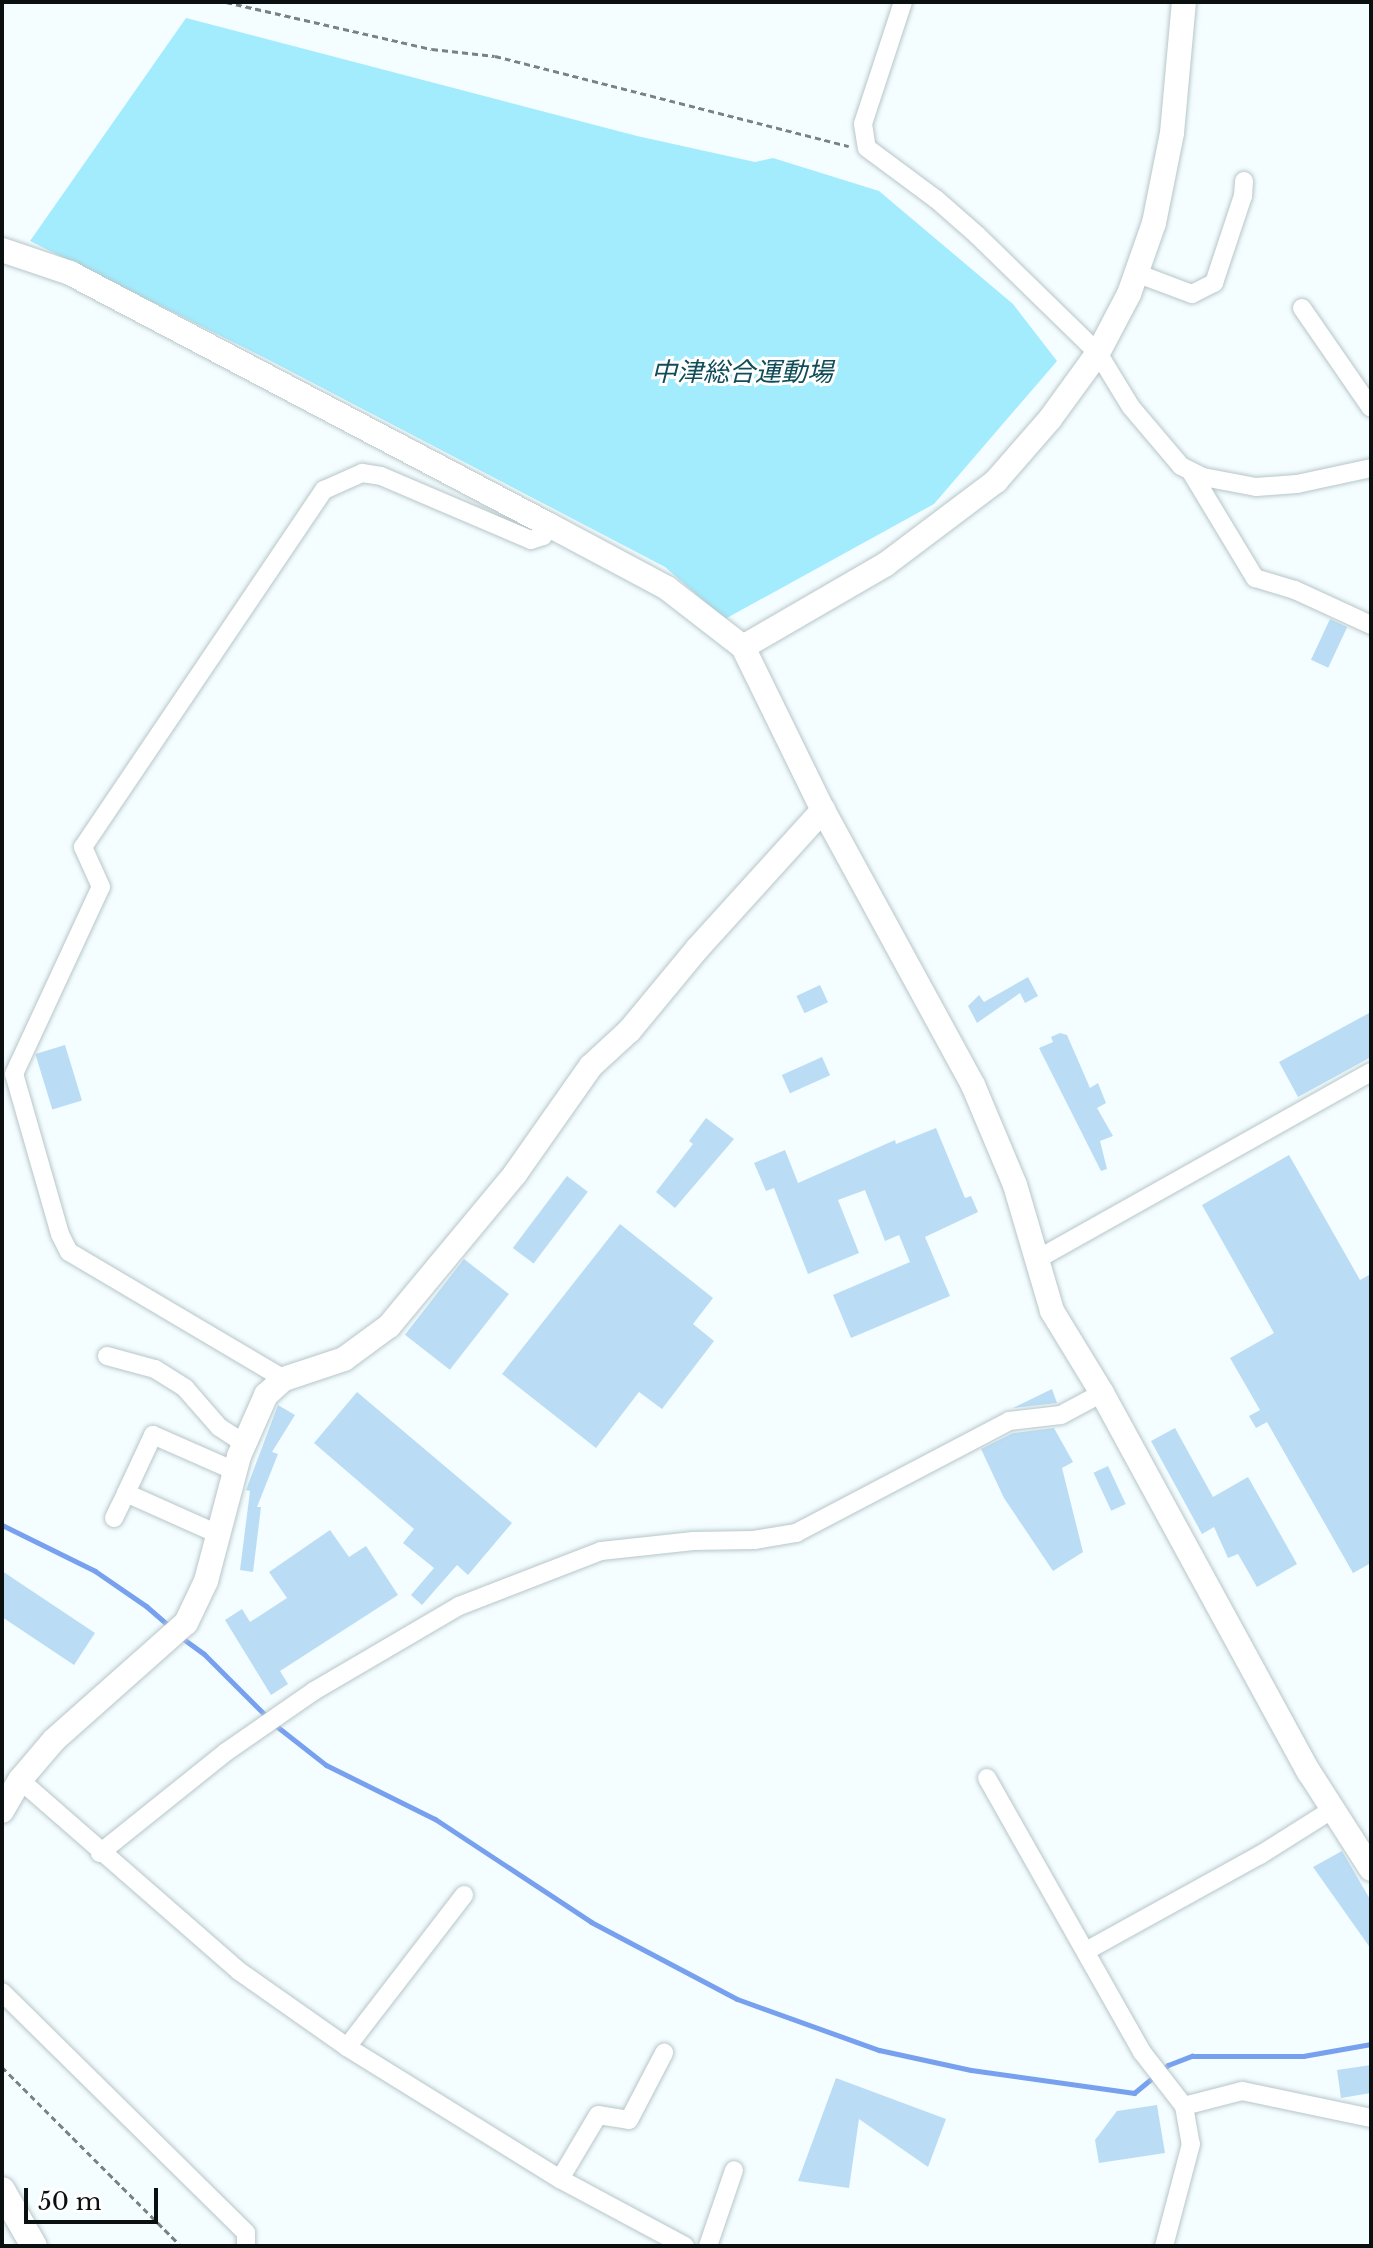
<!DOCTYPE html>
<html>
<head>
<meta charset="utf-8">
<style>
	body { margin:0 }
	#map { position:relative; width:1373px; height:2248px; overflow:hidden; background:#f4fdff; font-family:"Libre Baskerville","Noto Sans JP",serif }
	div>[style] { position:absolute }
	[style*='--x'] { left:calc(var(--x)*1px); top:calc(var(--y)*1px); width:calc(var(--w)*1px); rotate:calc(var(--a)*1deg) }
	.green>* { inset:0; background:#a3ecfe }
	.stream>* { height:5px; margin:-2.5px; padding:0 2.5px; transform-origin:2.5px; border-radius:2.5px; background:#77a0ee }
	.building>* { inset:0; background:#baddf5; transform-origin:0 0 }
	.path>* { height:3px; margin-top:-1.5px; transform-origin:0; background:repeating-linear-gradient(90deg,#7a8182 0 6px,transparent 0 10px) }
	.roads { filter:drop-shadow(0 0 2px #b7c6c9) drop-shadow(0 0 2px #b7c6c9) }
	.minor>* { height:18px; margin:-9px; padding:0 9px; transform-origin:9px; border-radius:9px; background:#fff }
	.tertiary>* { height:24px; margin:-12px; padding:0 12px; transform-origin:12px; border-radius:12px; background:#fff }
	.secondary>* { height:26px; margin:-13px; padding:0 13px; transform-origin:13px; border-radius:13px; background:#fff }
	span { translate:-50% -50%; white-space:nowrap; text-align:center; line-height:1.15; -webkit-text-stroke:6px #fff; paint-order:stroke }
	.park-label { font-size:26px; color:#104d59; font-style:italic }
	.frame { position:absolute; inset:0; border:4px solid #0a0f10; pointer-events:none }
	.scale { position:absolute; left:24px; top:2188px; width:134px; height:36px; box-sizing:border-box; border:4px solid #0a0f10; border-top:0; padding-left:10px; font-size:24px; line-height:28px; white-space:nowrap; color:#0a0f10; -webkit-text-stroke:6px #fff; paint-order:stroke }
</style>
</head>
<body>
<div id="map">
	<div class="green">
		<i style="clip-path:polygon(186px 18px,637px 136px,755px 162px,773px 158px,879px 191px,1013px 304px,1057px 361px,934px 504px,725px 619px,665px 567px,269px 360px,30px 241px)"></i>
	</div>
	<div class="stream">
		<i style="--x:2;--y:1525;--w:104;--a:26.3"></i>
		<i style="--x:95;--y:1571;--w:62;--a:34.5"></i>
		<i style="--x:146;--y:1606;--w:33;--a:41"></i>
		<i style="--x:182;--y:1638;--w:27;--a:36"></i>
		<i style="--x:204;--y:1654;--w:91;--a:45"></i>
		<i style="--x:275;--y:1725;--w:65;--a:38.1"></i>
		<i style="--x:326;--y:1765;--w:122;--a:26.4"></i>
		<i style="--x:435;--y:1819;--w:187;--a:33.4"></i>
		<i style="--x:591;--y:1922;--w:165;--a:27.8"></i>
		<i style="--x:737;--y:1999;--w:151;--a:19.8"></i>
		<i style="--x:879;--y:2050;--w:94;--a:12.3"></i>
		<i style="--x:971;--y:2070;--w:165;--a:8"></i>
		<i style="--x:1134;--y:2093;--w:44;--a:-39.5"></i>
		<i style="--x:1168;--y:2065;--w:26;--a:-21"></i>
		<i style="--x:1192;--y:2056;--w:111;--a:0"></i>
		<i style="--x:1303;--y:2056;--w:69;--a:-10"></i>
	</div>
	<div class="building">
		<i style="left:1330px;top:619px;width:19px;height:45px;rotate:25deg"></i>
		<i style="clip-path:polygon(1028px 977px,1038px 996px,1025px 1003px,1020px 993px,977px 1023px,968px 1006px,979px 995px,984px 1002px)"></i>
		<i style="left:820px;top:985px;width:19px;height:26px;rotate:65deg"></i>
		<i style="clip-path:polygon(1371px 1012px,1371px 1057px,1298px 1097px,1279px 1062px)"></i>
		<i style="clip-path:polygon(1060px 1033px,1067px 1035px,1090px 1088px,1098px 1083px,1106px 1103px,1097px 1108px,1113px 1136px,1100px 1141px,1107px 1169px,1101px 1171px,1039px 1048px,1053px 1042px,1051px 1037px)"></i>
		<i style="left:65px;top:1045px;width:58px;height:31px;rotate:73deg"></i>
		<i style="left:822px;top:1057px;width:20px;height:44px;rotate:66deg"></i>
		<i style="clip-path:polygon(706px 1118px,734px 1139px,675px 1208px,656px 1192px,693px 1144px,689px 1141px)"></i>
		<i style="clip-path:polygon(936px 1128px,965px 1198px,971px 1196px,978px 1212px,925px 1237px,950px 1296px,851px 1338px,833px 1295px,910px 1262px,899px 1235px,885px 1241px,865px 1190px,838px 1200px,859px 1253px,808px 1274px,774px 1188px,766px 1191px,754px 1163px,785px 1150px,798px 1183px,895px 1140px,896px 1144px)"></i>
		<i style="clip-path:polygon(1289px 1155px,1360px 1280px,1371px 1274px,1371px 1563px,1353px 1573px,1267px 1422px,1256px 1428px,1249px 1416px,1260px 1410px,1230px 1358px,1274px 1333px,1202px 1205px)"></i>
		<i style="left:567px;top:1176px;width:26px;height:90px;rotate:37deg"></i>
		<i style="clip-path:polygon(620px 1224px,713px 1298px,693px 1324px,714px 1341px,662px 1409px,639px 1392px,596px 1448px,502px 1374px)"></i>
		<i style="left:464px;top:1259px;width:57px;height:96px;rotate:38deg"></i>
		<i style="clip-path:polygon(1052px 1389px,1057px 1403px,1013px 1408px)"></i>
		<i style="clip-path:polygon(357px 1392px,512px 1523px,468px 1575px,457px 1565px,422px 1605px,411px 1595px,434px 1568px,403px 1543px,414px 1529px,314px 1443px)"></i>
		<i style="clip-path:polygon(278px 1405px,295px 1415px,272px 1452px,278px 1454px,257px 1507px,261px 1507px,253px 1572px,240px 1570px,250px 1491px,246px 1490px)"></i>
		<i style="clip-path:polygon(1054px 1428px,1073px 1462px,1062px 1468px,1083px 1552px,1053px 1571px,1004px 1498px,981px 1449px,1013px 1433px)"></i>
		<i style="clip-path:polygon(1175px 1428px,1213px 1497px,1248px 1477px,1297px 1564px,1257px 1587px,1238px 1554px,1228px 1558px,1214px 1527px,1202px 1534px,1151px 1441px)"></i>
		<i style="left:1108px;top:1466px;width:42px;height:16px;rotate:65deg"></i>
		<i style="clip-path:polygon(330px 1530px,349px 1557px,366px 1546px,398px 1595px,280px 1671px,288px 1684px,271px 1695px,225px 1620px,242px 1609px,250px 1622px,287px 1598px,269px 1572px)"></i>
		<i style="clip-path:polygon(2px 1571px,95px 1633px,74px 1665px,2px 1617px)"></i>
		<i style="clip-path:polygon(1342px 1851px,1371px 1901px,1371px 1949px,1313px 1867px)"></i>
		<i style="clip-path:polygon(1371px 2065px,1371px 2093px,1341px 2098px,1337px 2070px)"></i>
		<i style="clip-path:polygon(836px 2078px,946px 2119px,928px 2167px,859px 2119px,849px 2188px,798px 2181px)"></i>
		<i style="clip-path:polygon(1157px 2105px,1165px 2153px,1099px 2163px,1095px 2140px,1117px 2111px)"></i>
	</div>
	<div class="path">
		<i style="--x:226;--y:2;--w:211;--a:12.9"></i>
		<i style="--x:432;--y:49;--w:63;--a:6.3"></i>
		<i style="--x:495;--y:56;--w:365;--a:14.3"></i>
		<i style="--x:2;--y:2067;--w:253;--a:45"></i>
	</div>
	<div class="roads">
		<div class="minor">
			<i style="--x:903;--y:2;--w:128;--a:108.2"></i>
			<i style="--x:863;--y:124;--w:24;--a:81"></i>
			<i style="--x:867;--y:148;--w:86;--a:36.5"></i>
			<i style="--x:936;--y:199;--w:55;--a:41.3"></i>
			<i style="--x:977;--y:235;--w:169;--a:44.3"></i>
			<i style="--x:1098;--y:353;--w:63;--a:58.6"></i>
			<i style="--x:1131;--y:407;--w:77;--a:49.7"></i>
			<i style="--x:1181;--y:466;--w:25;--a:27"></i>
			<i style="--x:1203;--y:477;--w:54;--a:10.7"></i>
			<i style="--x:1256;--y:487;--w:41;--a:-4.2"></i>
			<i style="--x:1297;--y:484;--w:76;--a:-12.2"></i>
			<i style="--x:1136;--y:273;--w:60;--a:20.6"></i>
			<i style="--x:1192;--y:294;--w:25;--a:-27"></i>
			<i style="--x:1214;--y:283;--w:92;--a:-71.6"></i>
			<i style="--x:1243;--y:196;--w:15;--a:-86"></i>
			<i style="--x:1302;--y:308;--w:121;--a:55.4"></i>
			<i style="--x:1191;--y:472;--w:124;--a:58.9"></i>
			<i style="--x:1255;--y:578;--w:42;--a:16.7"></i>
			<i style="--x:1295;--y:590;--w:84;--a:24.7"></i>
			<i style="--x:1036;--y:1260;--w:384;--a:-29.3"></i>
			<i style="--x:107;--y:1356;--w:50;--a:15.2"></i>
			<i style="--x:155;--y:1369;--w:36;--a:32"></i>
			<i style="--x:185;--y:1388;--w:52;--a:48.9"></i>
			<i style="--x:219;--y:1427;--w:30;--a:33"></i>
			<i style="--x:284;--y:1379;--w:250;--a:-149.4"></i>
			<i style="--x:69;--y:1252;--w:20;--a:-117"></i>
			<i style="--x:60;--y:1234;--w:166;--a:-106"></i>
			<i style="--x:14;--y:1074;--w:206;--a:-65.1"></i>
			<i style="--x:101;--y:887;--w:44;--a:-114.2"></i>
			<i style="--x:83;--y:847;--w:431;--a:-56"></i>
			<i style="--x:324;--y:490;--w:42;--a:-24.1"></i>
			<i style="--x:362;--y:473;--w:19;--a:9"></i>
			<i style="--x:381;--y:476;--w:163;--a:23.1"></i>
			<i style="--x:531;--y:540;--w:13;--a:-18"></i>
			<i style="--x:543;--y:536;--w:13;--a:-61"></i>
			<i style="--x:126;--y:1493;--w:64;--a:-65"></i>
			<i style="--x:153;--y:1435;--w:90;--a:23.7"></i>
			<i style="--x:114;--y:1518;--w:28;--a:-64"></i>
			<i style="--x:126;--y:1493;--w:103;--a:24.1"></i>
			<i style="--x:987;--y:1778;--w:315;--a:60.5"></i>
			<i style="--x:1142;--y:2052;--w:68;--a:52.1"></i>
			<i style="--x:1184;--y:2106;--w:39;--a:80"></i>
			<i style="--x:1191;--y:2144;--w:106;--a:104.8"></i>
			<i style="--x:20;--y:1780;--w:291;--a:41.1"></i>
			<i style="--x:239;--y:1971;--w:132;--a:35.1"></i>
			<i style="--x:347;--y:2047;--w:251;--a:31.8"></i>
			<i style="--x:560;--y:2179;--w:142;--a:28.2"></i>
			<i style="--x:100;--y:1853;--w:161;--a:-38.7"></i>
			<i style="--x:226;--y:1752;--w:107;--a:-34.7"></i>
			<i style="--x:314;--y:1691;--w:168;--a:-30.4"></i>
			<i style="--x:459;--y:1606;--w:152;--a:-21.2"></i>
			<i style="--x:601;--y:1551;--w:93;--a:-6.2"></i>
			<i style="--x:693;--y:1541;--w:61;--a:-0.9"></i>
			<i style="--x:754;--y:1540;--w:43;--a:-9.5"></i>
			<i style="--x:796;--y:1533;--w:241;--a:-27.7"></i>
			<i style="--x:1009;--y:1421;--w:52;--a:-6.6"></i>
			<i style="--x:1061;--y:1415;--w:47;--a:-28.2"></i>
			<i style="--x:1086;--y:1951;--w:199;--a:-28.9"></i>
			<i style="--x:1260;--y:1855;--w:86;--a:-32.2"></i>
			<i style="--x:2;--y:1992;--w:343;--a:44.6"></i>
			<i style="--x:246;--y:2233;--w:13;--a:90"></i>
			<i style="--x:347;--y:2047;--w:192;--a:-52.4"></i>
			<i style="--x:1184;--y:2106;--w:60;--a:-14.5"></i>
			<i style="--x:1242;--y:2091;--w:132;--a:11.8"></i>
			<i style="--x:560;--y:2179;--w:74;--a:-59.3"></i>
			<i style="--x:598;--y:2115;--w:31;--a:9"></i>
			<i style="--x:629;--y:2120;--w:76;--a:-62.4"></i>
			<i style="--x:708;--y:2246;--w:80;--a:-71.1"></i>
		</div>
		<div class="tertiary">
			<i style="--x:2;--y:250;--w:72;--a:18.7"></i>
			<i style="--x:70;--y:273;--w:541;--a:27.75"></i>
			<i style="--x:549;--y:525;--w:134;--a:28.1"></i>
			<i style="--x:667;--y:588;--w:96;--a:37.8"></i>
			<i style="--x:743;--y:647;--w:182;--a:63.9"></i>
			<i style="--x:823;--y:810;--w:313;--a:61.4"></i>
			<i style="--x:973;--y:1085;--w:108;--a:67.2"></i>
			<i style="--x:1015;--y:1185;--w:131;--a:73.6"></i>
			<i style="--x:1052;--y:1311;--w:96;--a:58.6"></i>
			<i style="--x:1102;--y:1393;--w:432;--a:61.4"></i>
			<i style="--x:1309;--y:1772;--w:115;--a:57.4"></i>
			<i style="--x:743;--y:647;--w:165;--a:-30.1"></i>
			<i style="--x:886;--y:564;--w:138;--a:-37"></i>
			<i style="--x:996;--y:481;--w:82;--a:-48.9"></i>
			<i style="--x:1050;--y:419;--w:82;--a:-54"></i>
			<i style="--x:1098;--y:353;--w:67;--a:-62.3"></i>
			<i style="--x:1129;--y:294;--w:75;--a:-70.6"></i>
			<i style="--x:1154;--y:223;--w:92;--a:-78.7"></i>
			<i style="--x:1172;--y:133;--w:132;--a:-84.8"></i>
			<i style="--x:2;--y:1811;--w:36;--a:-60"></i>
			<i style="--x:20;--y:1780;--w:52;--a:-49.6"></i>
			<i style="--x:54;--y:1740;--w:176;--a:-41.6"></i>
			<i style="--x:186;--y:1623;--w:47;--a:-64.5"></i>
			<i style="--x:206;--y:1581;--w:129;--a:-75.2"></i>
			<i style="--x:239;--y:1456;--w:67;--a:-66.1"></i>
			<i style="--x:266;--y:1395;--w:24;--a:-42"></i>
			<i style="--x:284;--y:1379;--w:63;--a:-18.4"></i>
			<i style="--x:344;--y:1359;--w:56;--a:-36.3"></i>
			<i style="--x:389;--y:1326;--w:197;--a:-50.3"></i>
			<i style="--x:515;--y:1174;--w:132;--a:-54.9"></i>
			<i style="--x:591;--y:1066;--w:53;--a:-42.7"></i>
			<i style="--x:630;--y:1030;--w:105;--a:-50.4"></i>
			<i style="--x:697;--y:949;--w:188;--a:-47.8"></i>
		</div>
		<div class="secondary">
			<i style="--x:2;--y:2190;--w:64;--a:60.3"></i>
		</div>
	</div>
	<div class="park-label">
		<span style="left:742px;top:373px">中津総合運動場</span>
	</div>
	<div class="frame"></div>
	<div class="scale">50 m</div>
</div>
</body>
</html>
